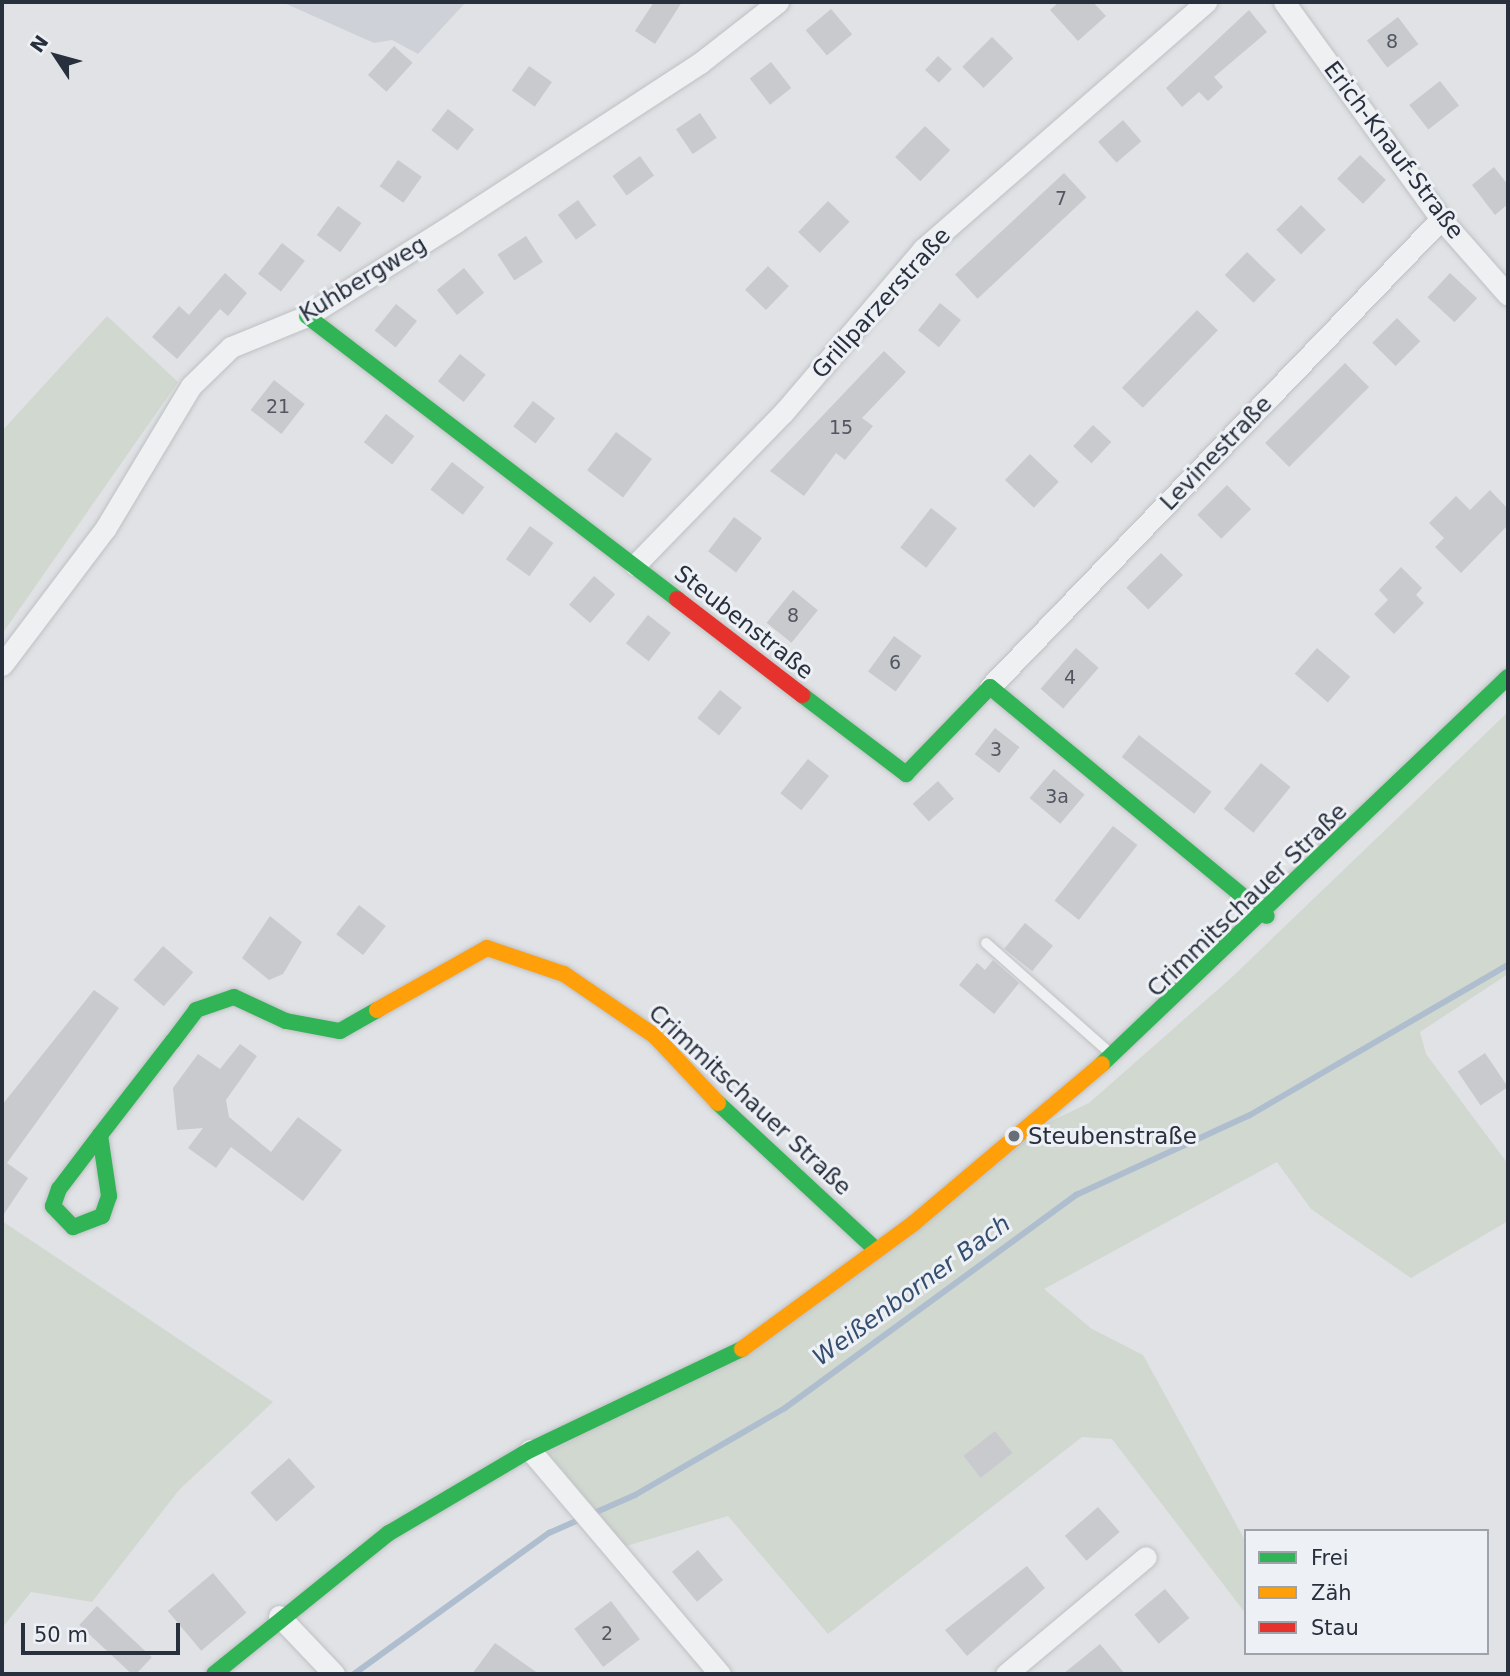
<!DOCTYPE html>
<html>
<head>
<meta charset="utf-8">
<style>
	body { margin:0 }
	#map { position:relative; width:1510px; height:1676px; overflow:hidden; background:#e0e2e5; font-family:"DejaVu Sans",sans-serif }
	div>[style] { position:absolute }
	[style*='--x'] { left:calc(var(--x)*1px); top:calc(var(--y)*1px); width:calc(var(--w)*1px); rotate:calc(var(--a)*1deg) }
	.built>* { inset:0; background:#ced1d8 }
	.green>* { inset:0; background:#d1d8d0 }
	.stream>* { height:6px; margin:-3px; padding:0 3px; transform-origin:3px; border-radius:3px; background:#afbecf }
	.building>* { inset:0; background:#c8cacd; transform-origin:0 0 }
	.roads { filter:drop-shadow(0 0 2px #bec0c3) drop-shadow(0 0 2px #bec0c3) }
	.lane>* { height:10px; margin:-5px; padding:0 5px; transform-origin:5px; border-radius:5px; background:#eff0f1 }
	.street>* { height:21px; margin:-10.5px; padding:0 10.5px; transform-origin:10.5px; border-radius:10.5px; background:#eff0f1 }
	.fast>* { height:16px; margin:-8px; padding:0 8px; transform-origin:8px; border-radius:8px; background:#30b455 }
	.slow>* { height:16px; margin:-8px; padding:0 8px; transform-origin:8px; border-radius:8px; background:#ff9f0a }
	.jam>* { height:16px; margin:-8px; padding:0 8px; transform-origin:8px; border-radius:8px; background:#e5322d }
	.dots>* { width:19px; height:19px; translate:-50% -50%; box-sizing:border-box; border:4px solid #edf0f4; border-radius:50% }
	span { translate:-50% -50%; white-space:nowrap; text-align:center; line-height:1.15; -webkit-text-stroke:6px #edf0f4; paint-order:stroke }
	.number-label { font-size:19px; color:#515662 }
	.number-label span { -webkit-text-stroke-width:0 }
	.street-label { font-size:23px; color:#282f3d }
	.poi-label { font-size:23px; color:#282f3d }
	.left { translate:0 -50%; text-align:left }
	.water-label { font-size:24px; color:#344e6f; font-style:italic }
	.frame { position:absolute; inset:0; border:4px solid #282f3d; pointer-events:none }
	.legend { position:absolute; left:1244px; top:1529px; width:245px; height:126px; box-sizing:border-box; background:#edf0f4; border:2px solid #9ea3ab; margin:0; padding:9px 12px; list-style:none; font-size:21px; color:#282f3d }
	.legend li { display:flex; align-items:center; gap:14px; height:35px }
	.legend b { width:35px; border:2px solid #9ea3ab }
	.north { position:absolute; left:21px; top:21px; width:70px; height:70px; -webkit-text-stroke:5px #edf0f4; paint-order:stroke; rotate:306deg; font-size:19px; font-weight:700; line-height:28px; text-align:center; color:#282f3d }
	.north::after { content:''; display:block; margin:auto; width:24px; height:32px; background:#282f3d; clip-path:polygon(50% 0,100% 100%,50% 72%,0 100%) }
	.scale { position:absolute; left:21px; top:1623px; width:159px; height:32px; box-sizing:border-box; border:4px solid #282f3d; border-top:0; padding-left:9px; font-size:21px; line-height:24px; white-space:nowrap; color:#282f3d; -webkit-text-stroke:5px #edf0f4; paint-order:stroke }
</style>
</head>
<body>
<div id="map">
	<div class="built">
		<i style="clip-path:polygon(282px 2px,466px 2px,418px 54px,392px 40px,374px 43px)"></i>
	</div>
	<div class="green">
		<i style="clip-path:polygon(107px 316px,178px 382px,2px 634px,2px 431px)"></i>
		<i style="clip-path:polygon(1508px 712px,1508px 974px,1420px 1032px,1426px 1054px,1508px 1164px,1508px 1221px,1411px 1278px,1311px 1209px,1277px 1162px,1044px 1289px,1092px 1329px,1143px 1355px,1246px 1542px,1246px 1614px,1112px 1439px,1082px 1437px,828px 1634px,728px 1516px,626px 1546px,548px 1453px,743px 1349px,1049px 1122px,1089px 1103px,1231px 978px)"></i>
		<i style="clip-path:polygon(2px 1221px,273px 1402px,179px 1490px,92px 1602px,31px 1592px,2px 1628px)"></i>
	</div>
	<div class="stream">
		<i style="--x:354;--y:1674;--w:241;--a:-35.9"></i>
		<i style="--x:549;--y:1533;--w:94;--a:-23.8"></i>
		<i style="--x:635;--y:1495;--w:173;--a:-30.1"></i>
		<i style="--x:785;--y:1408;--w:361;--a:-36.2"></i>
		<i style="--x:1076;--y:1195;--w:192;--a:-24.7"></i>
		<i style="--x:1250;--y:1115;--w:298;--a:-30.2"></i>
	</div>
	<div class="building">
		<i style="clip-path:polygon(654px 2px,682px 2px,655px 44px,635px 31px)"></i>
		<i style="clip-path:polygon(1059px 2px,1093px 2px,1106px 16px,1078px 41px,1050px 10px)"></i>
		<i style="left:831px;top:9px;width:33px;height:33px;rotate:50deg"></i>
		<i style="clip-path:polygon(1249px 10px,1267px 32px,1214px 77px,1223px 87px,1208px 101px,1199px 92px,1182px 107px,1166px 88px)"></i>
		<i style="left:1398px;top:17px;width:34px;height:39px;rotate:53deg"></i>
		<i style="left:992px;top:37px;width:30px;height:42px;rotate:45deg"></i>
		<i style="left:394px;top:46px;width:25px;height:39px;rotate:42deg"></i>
		<i style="left:938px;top:56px;width:19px;height:19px;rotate:43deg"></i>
		<i style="left:771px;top:62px;width:33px;height:27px;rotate:52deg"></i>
		<i style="left:529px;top:66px;width:28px;height:30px;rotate:35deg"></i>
		<i style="left:1440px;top:81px;width:31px;height:39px;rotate:52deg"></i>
		<i style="left:448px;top:109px;width:33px;height:27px;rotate:38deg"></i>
		<i style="left:700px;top:113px;width:30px;height:29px;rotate:56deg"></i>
		<i style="left:1123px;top:120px;width:28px;height:33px;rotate:49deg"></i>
		<i style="left:925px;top:126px;width:35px;height:43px;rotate:44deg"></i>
		<i style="left:1360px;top:155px;width:36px;height:33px;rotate:44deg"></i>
		<i style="left:640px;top:156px;width:24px;height:34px;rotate:54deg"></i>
		<i style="left:398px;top:160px;width:29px;height:32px;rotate:35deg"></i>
		<i style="clip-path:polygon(1494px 167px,1508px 185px,1508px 204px,1495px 215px,1472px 185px)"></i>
		<i style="left:1064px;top:173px;width:33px;height:149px;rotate:47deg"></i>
		<i style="left:578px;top:200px;width:31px;height:25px;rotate:54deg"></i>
		<i style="left:828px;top:201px;width:30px;height:43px;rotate:44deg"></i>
		<i style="left:1301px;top:205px;width:35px;height:35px;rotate:45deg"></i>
		<i style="left:338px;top:206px;width:29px;height:36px;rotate:36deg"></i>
		<i style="left:526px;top:236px;width:31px;height:34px;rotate:57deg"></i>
		<i style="left:282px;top:243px;width:29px;height:39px;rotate:38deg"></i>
		<i style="left:1247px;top:252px;width:40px;height:32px;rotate:44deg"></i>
		<i style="left:768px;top:266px;width:29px;height:33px;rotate:44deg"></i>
		<i style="left:464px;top:268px;width:32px;height:35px;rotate:51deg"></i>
		<i style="clip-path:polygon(225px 273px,247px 293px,228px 316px,220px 309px,177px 359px,152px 337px,179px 306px,189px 315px)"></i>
		<i style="left:1450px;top:273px;width:37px;height:33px;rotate:43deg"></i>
		<i style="left:940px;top:303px;width:27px;height:35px;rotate:39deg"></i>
		<i style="left:396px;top:304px;width:27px;height:34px;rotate:39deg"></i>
		<i style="left:1197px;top:310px;width:29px;height:108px;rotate:44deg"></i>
		<i style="left:1397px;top:318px;width:33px;height:35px;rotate:45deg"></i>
		<i style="clip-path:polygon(884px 351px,906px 372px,862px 418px,873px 426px,845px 460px,836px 453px,804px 496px,770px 471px)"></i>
		<i style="left:460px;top:354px;width:33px;height:35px;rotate:39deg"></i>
		<i style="left:1345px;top:363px;width:34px;height:113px;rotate:45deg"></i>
		<i style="left:274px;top:380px;width:39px;height:38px;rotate:38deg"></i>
		<i style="left:533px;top:401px;width:28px;height:32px;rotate:38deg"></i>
		<i style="left:386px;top:414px;width:36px;height:36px;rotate:38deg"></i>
		<i style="left:1093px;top:425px;width:25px;height:29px;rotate:43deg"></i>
		<i style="left:616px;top:432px;width:45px;height:48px;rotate:37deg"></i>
		<i style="left:1030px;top:454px;width:40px;height:36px;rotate:44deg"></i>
		<i style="left:452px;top:462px;width:41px;height:35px;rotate:38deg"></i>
		<i style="left:1227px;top:485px;width:34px;height:42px;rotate:45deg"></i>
		<i style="clip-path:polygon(1490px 490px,1508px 509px,1508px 525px,1461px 573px,1435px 547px,1444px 538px,1429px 523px,1456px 496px,1470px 510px)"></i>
		<i style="left:931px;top:508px;width:33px;height:50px;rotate:38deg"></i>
		<i style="left:734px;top:517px;width:35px;height:43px;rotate:37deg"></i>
		<i style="left:530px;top:526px;width:29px;height:41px;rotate:36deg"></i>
		<i style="left:1161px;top:553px;width:31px;height:49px;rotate:45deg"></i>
		<i style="clip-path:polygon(1401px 567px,1422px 588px,1416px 595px,1424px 603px,1394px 634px,1374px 614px,1388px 600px,1379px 590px)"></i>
		<i style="left:594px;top:576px;width:28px;height:38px;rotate:41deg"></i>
		<i style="left:793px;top:590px;width:32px;height:42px;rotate:39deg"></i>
		<i style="left:648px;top:615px;width:29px;height:36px;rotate:38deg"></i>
		<i style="left:894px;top:636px;width:34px;height:44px;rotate:36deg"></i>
		<i style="left:1076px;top:648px;width:30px;height:54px;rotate:41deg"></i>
		<i style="left:1317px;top:648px;width:44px;height:34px;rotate:41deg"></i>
		<i style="left:720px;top:690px;width:28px;height:36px;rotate:39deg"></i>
		<i style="left:995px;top:728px;width:31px;height:33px;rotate:38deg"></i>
		<i style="left:1139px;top:735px;width:92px;height:28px;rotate:38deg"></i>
		<i style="left:808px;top:759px;width:27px;height:44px;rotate:39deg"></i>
		<i style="left:1261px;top:763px;width:38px;height:59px;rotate:39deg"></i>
		<i style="left:1054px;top:769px;width:40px;height:38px;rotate:40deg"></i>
		<i style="left:938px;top:781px;width:24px;height:34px;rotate:48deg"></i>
		<i style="left:1113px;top:826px;width:31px;height:95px;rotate:38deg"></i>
		<i style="left:359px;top:905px;width:34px;height:37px;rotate:38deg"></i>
		<i style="clip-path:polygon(270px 916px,302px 942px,283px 974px,269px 980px,242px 958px)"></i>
		<i style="left:1025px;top:923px;width:36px;height:33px;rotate:39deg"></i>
		<i style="left:163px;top:946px;width:40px;height:45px;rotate:41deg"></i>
		<i style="clip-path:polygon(993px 960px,1019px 983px,994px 1014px,959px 985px,977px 963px,985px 970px)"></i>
		<i style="clip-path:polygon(94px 990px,119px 1008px,7px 1163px,28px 1178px,2px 1217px,2px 1105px)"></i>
		<i style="clip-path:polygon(240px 1044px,257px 1056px,226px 1100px,229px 1117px,271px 1152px,298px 1117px,342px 1150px,303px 1201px,231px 1147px,216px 1168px,188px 1148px,203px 1128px,177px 1130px,173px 1088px,198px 1054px,220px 1069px)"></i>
		<i style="left:1485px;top:1053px;width:41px;height:33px;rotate:56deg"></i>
		<i style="left:995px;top:1431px;width:28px;height:40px;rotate:52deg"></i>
		<i style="left:289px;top:1458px;width:39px;height:52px;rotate:48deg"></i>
		<i style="left:1098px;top:1507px;width:33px;height:44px;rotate:49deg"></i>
		<i style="left:698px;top:1550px;width:39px;height:34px;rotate:50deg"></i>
		<i style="clip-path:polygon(1027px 1566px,1045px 1588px,967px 1656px,945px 1630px)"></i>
		<i style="left:213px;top:1573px;width:52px;height:59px;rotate:50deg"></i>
		<i style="left:1165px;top:1589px;width:38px;height:40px;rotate:50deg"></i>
		<i style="left:611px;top:1601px;width:48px;height:46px;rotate:53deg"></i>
		<i style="left:97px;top:1606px;width:75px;height:26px;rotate:43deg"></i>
		<i style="clip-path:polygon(495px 1643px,539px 1674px,472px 1674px)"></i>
		<i style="clip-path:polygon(1100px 1644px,1125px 1674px,1063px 1674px)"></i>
	</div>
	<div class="roads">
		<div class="lane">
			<i style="--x:986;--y:943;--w:169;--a:41.6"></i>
		</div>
		<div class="street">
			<i style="--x:1284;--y:2;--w:268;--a:54.1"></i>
			<i style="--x:1441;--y:219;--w:101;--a:48.6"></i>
			<i style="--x:635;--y:565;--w:212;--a:-45.8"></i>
			<i style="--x:783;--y:413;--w:216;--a:-49.5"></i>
			<i style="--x:923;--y:249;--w:376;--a:-41.1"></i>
			<i style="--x:2;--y:665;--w:171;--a:-52.9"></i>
			<i style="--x:105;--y:529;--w:167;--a:-59"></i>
			<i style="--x:191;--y:386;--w:56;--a:-44.3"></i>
			<i style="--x:231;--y:347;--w:82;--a:-22.2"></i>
			<i style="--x:307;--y:316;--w:176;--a:-32.2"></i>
			<i style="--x:456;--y:222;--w:291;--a:-33.1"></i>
			<i style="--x:700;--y:63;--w:99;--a:-38"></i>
			<i style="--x:990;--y:687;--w:650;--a:-46.06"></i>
			<i style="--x:530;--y:1450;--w:294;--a:49.7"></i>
			<i style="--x:279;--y:1616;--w:80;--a:46.5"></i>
			<i style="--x:1006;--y:1674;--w:182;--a:-39.9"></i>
		</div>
		<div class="fast">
			<i style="--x:307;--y:316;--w:466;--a:37.4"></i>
			<i style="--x:802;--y:695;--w:131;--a:37.2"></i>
			<i style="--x:906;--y:774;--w:121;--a:-46"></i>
			<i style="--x:990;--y:687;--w:359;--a:39.6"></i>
			<i style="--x:1102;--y:1064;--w:561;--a:-43.63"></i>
			<i style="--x:718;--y:1103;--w:216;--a:42.9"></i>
			<i style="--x:100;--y:1135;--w:62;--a:81.6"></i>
			<i style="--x:109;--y:1196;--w:21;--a:109"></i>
			<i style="--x:102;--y:1216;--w:31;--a:159"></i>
			<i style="--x:73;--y:1227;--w:29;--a:-134"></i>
			<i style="--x:53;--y:1206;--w:18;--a:-71"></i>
			<i style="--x:59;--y:1189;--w:68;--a:-52.8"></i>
			<i style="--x:100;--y:1135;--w:119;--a:-52.2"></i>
			<i style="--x:173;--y:1041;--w:39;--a:-53"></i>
			<i style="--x:196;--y:1010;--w:40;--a:-18.9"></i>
			<i style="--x:234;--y:997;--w:57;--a:24.8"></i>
			<i style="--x:286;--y:1021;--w:55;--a:10.5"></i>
			<i style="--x:340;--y:1031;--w:43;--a:-29.6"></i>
			<i style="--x:214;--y:1674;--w:225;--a:-38.9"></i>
			<i style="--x:389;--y:1533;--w:164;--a:-30.5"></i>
			<i style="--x:530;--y:1450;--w:235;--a:-25.5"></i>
		</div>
		<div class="slow">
			<i style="--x:377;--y:1010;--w:126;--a:-29.4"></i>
			<i style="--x:487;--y:948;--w:81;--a:18.7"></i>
			<i style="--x:564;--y:974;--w:110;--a:34.3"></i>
			<i style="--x:655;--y:1036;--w:92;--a:46.8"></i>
			<i style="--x:742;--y:1349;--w:213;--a:-36.2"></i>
			<i style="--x:914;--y:1223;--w:246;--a:-40.2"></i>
		</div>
		<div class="jam">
			<i style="--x:677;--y:599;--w:158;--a:37.5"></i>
		</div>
	</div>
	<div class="dots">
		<i style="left:1014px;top:1136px;background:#686e78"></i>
	</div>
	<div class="number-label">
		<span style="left:1392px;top:42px">8</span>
		<span style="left:1061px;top:199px">7</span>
		<span style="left:278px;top:407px">21</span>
		<span style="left:841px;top:428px">15</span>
		<span style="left:793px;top:616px">8</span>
		<span style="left:895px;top:663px">6</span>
		<span style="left:1070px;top:678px">4</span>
		<span style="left:996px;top:750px">3</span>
		<span style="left:1057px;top:797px">3a</span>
		<span style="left:607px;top:1634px">2</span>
	</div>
	<div class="street-label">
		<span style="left:1394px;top:150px;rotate:53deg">Erich-Knauf-Straße</span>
		<span style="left:363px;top:279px;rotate:-31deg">Kuhbergweg</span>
		<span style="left:881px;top:303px;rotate:-48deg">Grillparzerstraße</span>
		<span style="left:1216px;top:453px;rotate:-46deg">Levinestraße</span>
		<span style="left:744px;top:622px;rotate:38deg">Steubenstraße</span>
		<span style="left:1247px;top:900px;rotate:-44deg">Crimmitschauer Straße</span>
		<span style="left:750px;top:1100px;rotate:43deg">Crimmitschauer Straße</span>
	</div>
	<div class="poi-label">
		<span class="left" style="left:1028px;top:1136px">Steubenstraße</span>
	</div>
	<div class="water-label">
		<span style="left:912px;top:1291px;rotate:-36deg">Weißenborner Bach</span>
	</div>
	<div class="frame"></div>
	<ul class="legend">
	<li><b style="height:9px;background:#30b455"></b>Frei</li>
	<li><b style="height:9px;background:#ff9f0a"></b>Zäh</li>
	<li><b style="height:9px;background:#e5322d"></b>Stau</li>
	</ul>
	<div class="north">N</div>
	<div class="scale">50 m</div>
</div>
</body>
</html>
